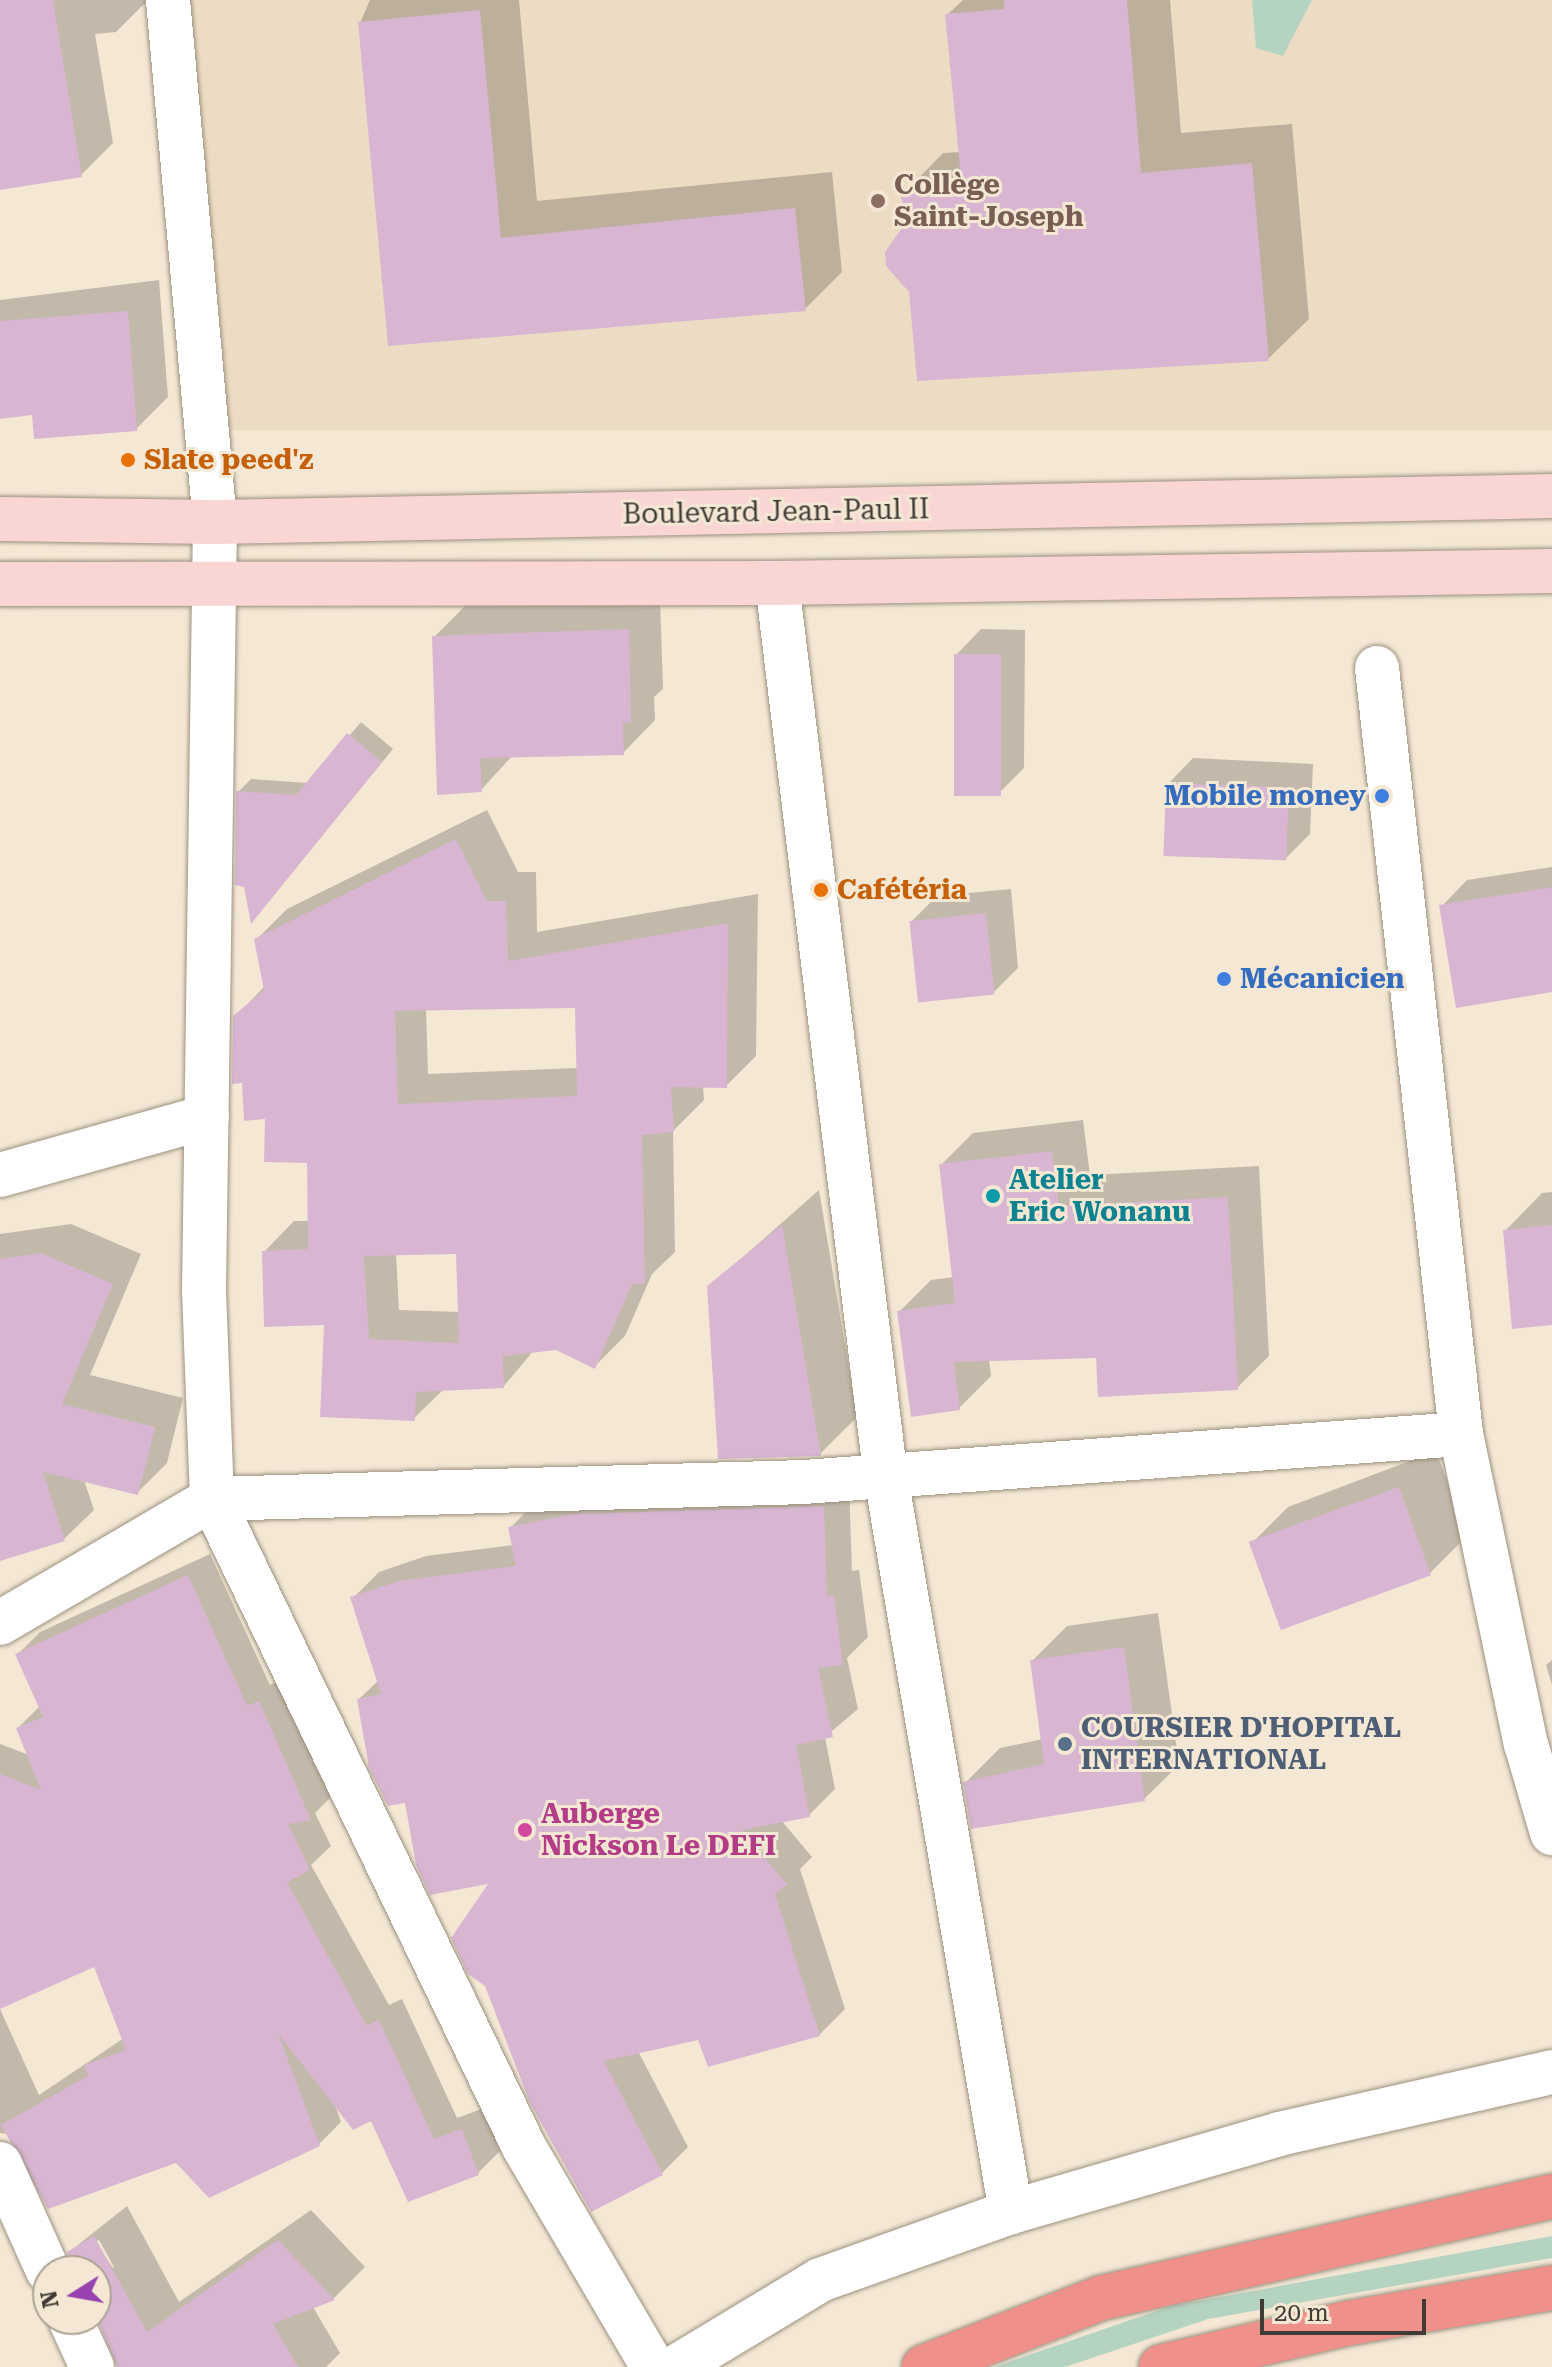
<!DOCTYPE html>
<html>
<head>
<meta charset="utf-8">
<style>
	body { margin:0 }
	#map { position:relative; width:1552px; height:2367px; overflow:hidden; background:#f4e8d5; font-family:"Roboto Serif",serif }
	div>[style] { position:absolute }
	[style*='--x'] { left:calc(var(--x)*1px); top:calc(var(--y)*1px); width:calc(var(--w)*1px); rotate:calc(var(--a)*1deg) }
	.built>* { inset:0; background:#ecdcc3; transform-origin:0 0 }
	.green>* { inset:0; background:#b5d3c1 }
	.shadow>* { inset:0; background:#0003 }
	.building>* { inset:0; background:#d8b6d2; transform-origin:0 0 }
	.roads { filter:drop-shadow(0 0 2px #9c9180) drop-shadow(0 0 2px #9c9180) }
	.minor>* { height:44px; margin:-22px; padding:0 22px; transform-origin:22px; border-radius:22px; background:#fff }
	.secondary>* { height:44px; margin:-22px; padding:0 22px; transform-origin:22px; border-radius:22px; background:#f9d5d3 }
	.trunk>* { height:44px; margin:-22px; padding:0 22px; transform-origin:22px; border-radius:22px; background:#ef908a }
	.dots>* { width:22px; height:22px; translate:-50% -50%; box-sizing:border-box; border:4px solid #f4e8d5; border-radius:50% }
	span { translate:-50% -50%; white-space:nowrap; text-align:center; line-height:1.15; -webkit-text-stroke:6px #f4e8d5; paint-order:stroke }
	.education-label { font-size:28px; color:#785e54; font-weight:700 }
	.left { translate:0 -50%; text-align:left }
	.food-label { font-size:28px; color:#c56008; font-weight:700 }
	.street-label { font-size:28px; color:#403b34 }
	.shop-label { font-size:28px; color:#366cbe; font-weight:700 }
	.right { translate:-100% -50%; text-align:right }
	.culture-label { font-size:28px; color:#0d838f; font-weight:700 }
	.service-label { font-size:28px; color:#4e5e75; font-weight:700 }
	.hotel-label { font-size:28px; color:#b23c85; font-weight:700 }
	.north { position:absolute; left:32px; top:2255px; width:80px; height:80px; box-sizing:border-box; background:#f4e8d5; border:2px solid #aca395; border-radius:50%; rotate:259deg; font-size:22px; font-weight:700; line-height:32px; text-align:center; color:#403b34 }
	.north::after { content:''; display:block; margin:auto; width:28px; height:36px; background:#9842af; clip-path:polygon(50% 0,100% 100%,50% 72%,0 100%) }
	.scale { position:absolute; left:1260px; top:2299px; width:166px; height:36px; box-sizing:border-box; border:4px solid #403b34; border-top:0; padding-left:10px; font-size:24px; line-height:28px; white-space:nowrap; color:#403b34; -webkit-text-stroke:6px #f4e8d5; paint-order:stroke }
</style>
</head>
<body>
<div id="map">
	<div class="built">
		<i style="left:190px;top:0;width:1362px;height:430px"></i>
	</div>
	<div class="green">
		<i style="clip-path:polygon(1252px 0,1312px 0,1283px 56px,1256px 48px)"></i>
		<i style="clip-path:polygon(1552px 2236px,1552px 2258px,1208px 2319px,1065px 2367px,994px 2367px,1171px 2306px)"></i>
	</div>
	<div class="shadow">
		<i style="clip-path:polygon(0 0,148px 0,116px 32px,95px 34px,113px 143px,81px 175px,0 188px)"></i>
		<i style="clip-path:polygon(370px 0,519px 0,537px 201px,832px 172px,842px 272px,805px 309px,390px 344px,360px 23px)"></i>
		<i style="clip-path:polygon(963px 0,1170px 0,1181px 133px,1292px 124px,1309px 319px,1268px 359px,906px 226px,903px 194px,943px 153px,960px 152px,947px 15px)"></i>
		<i style="clip-path:polygon(159px 280px,168px 397px,136px 429px,33px 412px,0 417px,0 300px)"></i>
		<i style="clip-path:polygon(660px 598px,663px 689px,654px 697px,655px 720px,623px 753px,513px 755px,481px 790px,434px 637px,466px 605px)"></i>
		<i style="clip-path:polygon(981px 629px,1025px 630px,1024px 768px,998px 794px,956px 655px)"></i>
		<i style="clip-path:polygon(361px 722px,393px 749px,253px 920px,238px 792px,251px 779px,309px 783px)"></i>
		<i style="clip-path:polygon(1193px 758px,1313px 764px,1310px 834px,1284px 860px,1168px 784px)"></i>
		<i style="clip-path:polygon(evenodd,487px 810px,518px 872px,536px 872px,537px 932px,758px 894px,756px 1056px,726px 1086px,703px 1086px,704px 1100px,673px 1131px,675px 1252px,652px 1274px,625px 1336px,595px 1366px,556px 1348px,534px 1350px,504px 1386px,444px 1389px,414px 1418px,264px 1252px,294px 1221px,310px 1221px,309px 1161px,244px 1080px,235px 1017px,265px 986px,256px 940px,287px 909px,487px 810px,577px 1006px,578px 1068px,428px 1074px,426px 1009px,577px 1006px,487px 810px,457px 1252px,460px 1312px,399px 1310px,396px 1253px,457px 1252px)"></i>
		<i style="clip-path:polygon(1552px 867px,1552px 990px,1442px 906px,1467px 880px)"></i>
		<i style="clip-path:polygon(1011px 889px,1018px 968px,993px 993px,911px 922px,937px 896px)"></i>
		<i style="clip-path:polygon(1083px 1120px,1090px 1175px,1259px 1166px,1269px 1356px,1237px 1388px,1098px 1356px,989px 1359px,991px 1376px,959px 1408px,899px 1312px,931px 1280px,954px 1277px,941px 1165px,973px 1133px)"></i>
		<i style="clip-path:polygon(819px 1190px,857px 1417px,820px 1454px,709px 1287px)"></i>
		<i style="clip-path:polygon(1552px 1192px,1552px 1323px,1505px 1231px,1542px 1193px)"></i>
		<i style="clip-path:polygon(71px 1224px,141px 1254px,90px 1375px,183px 1398px,167px 1463px,137px 1493px,84px 1480px,94px 1510px,64px 1539px,0 1559px,0 1234px)"></i>
		<i style="clip-path:polygon(1436px 1451px,1467px 1536px,1430px 1573px,1251px 1544px,1288px 1507px)"></i>
		<i style="clip-path:polygon(849px 1481px,852px 1571px,859px 1570px,868px 1637px,847px 1658px,858px 1709px,825px 1737px,835px 1789px,809px 1815px,781px 1820px,812px 1857px,800px 1869px,845px 2009px,819px 2035px,700px 2038px,638px 2051px,688px 2147px,662px 2173px,492px 1881px,406px 1801px,359px 1699px,379px 1680px,353px 1598px,379px 1572px,426px 1556px,514px 1545px,510px 1528px,536px 1502px)"></i>
		<i style="clip-path:polygon(210px 1554px,270px 1685px,282px 1680px,332px 1796px,315px 1813px,331px 1846px,311px 1865px,389px 2005px,402px 1999px,457px 2118px,484px 2108px,500px 2151px,478px 2173px,335px 2105px,341px 2122px,319px 2144px,177px 2160px,0 2133px,0 2009px,39px 2095px,124px 2038px,95px 1964px,0 2006px,0 1744px,29px 1755px,18px 1728px,40px 1706px,18px 1654px,40px 1632px)"></i>
		<i style="clip-path:polygon(1158px 1613px,1179px 1765px,1144px 1799px,965px 1783px,1000px 1748px,1043px 1739px,1033px 1660px,1067px 1626px)"></i>
		<i style="clip-path:polygon(1552px 1660px,1552px 1685px,1546px 1665px)"></i>
		<i style="clip-path:polygon(evenodd,127px 2206px,179px 2302px,311px 2210px,365px 2267px,334px 2298px,313px 2307px,340px 2353px,326px 2367px,126px 2367px,96px 2311px,96px 2271px,74px 2271px,69px 2252px,127px 2206px,99px 2240px,114px 2267px,113px 2268px,95px 2242px,99px 2240px)"></i>
	</div>
	<div class="building">
		<i style="clip-path:polygon(0 0,53px 0,82px 177px,0 190px)"></i>
		<i style="clip-path:polygon(1004px 0,1127px 0,1141px 173px,1252px 163px,1269px 361px,917px 381px,909px 292px,886px 266px,885px 252px,904px 225px,901px 193px,962px 188px,945px 14px,1004px 9px)"></i>
		<i style="clip-path:polygon(480px 10px,501px 238px,795px 208px,806px 311px,388px 346px,358px 22px)"></i>
		<i style="clip-path:polygon(128px 311px,137px 431px,34px 439px,32px 415px,0 419px,0 321px)"></i>
		<i style="clip-path:polygon(629px 629px,631px 723px,623px 723px,624px 755px,480px 758px,482px 792px,437px 795px,432px 636px)"></i>
		<i style="left:954px;top:654px;width:47px;height:142px"></i>
		<i style="clip-path:polygon(347px 733px,382px 762px,251px 924px,244px 887px,235px 885px,236px 791px,296px 795px)"></i>
		<i style="left:1166px;top:783px;width:123px;height:73px;rotate:2deg"></i>
		<i style="clip-path:polygon(evenodd,456px 839px,487px 901px,506px 901px,508px 961px,728px 923px,727px 1088px,671px 1087px,674px 1132px,642px 1135px,645px 1284px,632px 1284px,595px 1369px,556px 1350px,503px 1356px,504px 1388px,416px 1392px,415px 1421px,320px 1417px,324px 1325px,264px 1327px,262px 1251px,308px 1249px,307px 1163px,264px 1162px,265px 1119px,244px 1121px,242px 1083px,232px 1084px,233px 1016px,264px 990px,254px 939px,456px 839px,575px 1008px,577px 1096px,398px 1104px,395px 1011px,575px 1008px,456px 839px,456px 1254px,459px 1343px,369px 1339px,364px 1256px,456px 1254px)"></i>
		<i style="clip-path:polygon(1552px 887px,1552px 992px,1456px 1008px,1439px 905px)"></i>
		<i style="left:986px;top:913px;width:82px;height:77px;rotate:84deg"></i>
		<i style="clip-path:polygon(1052px 1151px,1059px 1206px,1228px 1197px,1238px 1390px,1098px 1397px,1096px 1358px,954px 1362px,960px 1410px,911px 1417px,897px 1311px,955px 1303px,939px 1164px)"></i>
		<i style="clip-path:polygon(782px 1225px,821px 1456px,718px 1459px,707px 1286px)"></i>
		<i style="clip-path:polygon(1552px 1225px,1552px 1325px,1512px 1329px,1503px 1230px)"></i>
		<i style="clip-path:polygon(41px 1253px,113px 1284px,62px 1404px,155px 1427px,138px 1495px,43px 1472px,65px 1541px,0 1561px,0 1259px)"></i>
		<i style="left:1399px;top:1487px;width:94px;height:160px;rotate:70deg"></i>
		<i style="clip-path:polygon(824px 1506px,827px 1596px,834px 1595px,843px 1665px,818px 1668px,833px 1737px,796px 1745px,810px 1817px,742px 1830px,787px 1885px,775px 1894px,820px 2036px,708px 2067px,698px 2040px,604px 2061px,663px 2175px,591px 2212px,530px 2103px,485px 1986px,468px 1974px,451px 1938px,488px 1884px,430px 1895px,416px 1865px,405px 1803px,388px 1806px,369px 1768px,357px 1699px,381px 1694px,350px 1597px,399px 1581px,516px 1566px,508px 1527px,574px 1514px)"></i>
		<i style="clip-path:polygon(188px 1575px,247px 1706px,259px 1701px,311px 1820px,288px 1824px,310px 1870px,287px 1882px,367px 2026px,379px 2020px,434px 2139px,462px 2129px,479px 2175px,408px 2202px,371px 2121px,353px 2130px,278px 2033px,320px 2146px,209px 2198px,176px 2163px,48px 2209px,1px 2125px,88px 2076px,84px 2065px,126px 2050px,94px 1967px,0 2009px,0 1774px,41px 1790px,16px 1728px,43px 1717px,15px 1654px)"></i>
		<i style="clip-path:polygon(1124px 1647px,1145px 1801px,971px 1829px,963px 1782px,1044px 1764px,1030px 1660px)"></i>
		<i style="clip-path:polygon(94px 2236px,147px 2332px,278px 2240px,335px 2300px,273px 2324px,298px 2367px,117px 2367px,96px 2316px,96px 2271px,73px 2271px,67px 2252px)"></i>
	</div>
	<div class="roads">
		<div class="minor">
			<i style="--x:168;--y:0;--w:524;--a:84.86"></i>
			<i style="--x:215;--y:522;--w:769;--a:90.82"></i>
			<i style="--x:204;--y:1291;--w:208;--a:87.8"></i>
			<i style="--x:212;--y:1499;--w:719;--a:64.29"></i>
			<i style="--x:524;--y:2147;--w:255;--a:59.6"></i>
			<i style="--x:777;--y:583;--w:895;--a:83.07"></i>
			<i style="--x:885;--y:1471;--w:752;--a:80.35"></i>
			<i style="--x:1377;--y:668;--w:771;--a:83.74"></i>
			<i style="--x:1461;--y:1434;--w:317;--a:78.2"></i>
			<i style="--x:1526;--y:1744;--w:93;--a:73.7"></i>
			<i style="--x:0;--y:1175;--w:215;--a:-15.7"></i>
			<i style="--x:0;--y:1623;--w:246;--a:-30.3"></i>
			<i style="--x:212;--y:1499;--w:592;--a:-1.64"></i>
			<i style="--x:804;--y:1482;--w:659;--a:-4.18"></i>
			<i style="--x:0;--y:2164;--w:117;--a:65.8"></i>
			<i style="--x:70;--y:2319;--w:53;--a:65.4"></i>
			<i style="--x:676;--y:2367;--w:168;--a:-31.1"></i>
			<i style="--x:820;--y:2280;--w:203;--a:-19.6"></i>
			<i style="--x:1011;--y:2212;--w:279;--a:-16.2"></i>
			<i style="--x:1279;--y:2134;--w:280;--a:-12.8"></i>
		</div>
		<div class="secondary">
			<i style="--x:0;--y:519;--w:215;--a:0.8"></i>
			<i style="--x:215;--y:522;--w:1337;--a:-1.11"></i>
			<i style="--x:0;--y:584;--w:777;--a:-0.07"></i>
			<i style="--x:777;--y:583;--w:775;--a:-0.89"></i>
		</div>
		<div class="trunk">
			<i style="--x:924;--y:2367;--w:190;--a:-21.3"></i>
			<i style="--x:1101;--y:2298;--w:462;--a:-12.7"></i>
			<i style="--x:1161;--y:2367;--w:193;--a:-13.2"></i>
			<i style="--x:1349;--y:2323;--w:206;--a:-9.8"></i>
		</div>
	</div>
	<div class="dots">
		<i style="left:878px;top:201px;background:#8d6e63"></i>
		<i style="left:128px;top:460px;background:#e8710a"></i>
		<i style="left:1382px;top:796px;background:#3f7fe0"></i>
		<i style="left:821px;top:890px;background:#e8710a"></i>
		<i style="left:1224px;top:979px;background:#3f7fe0"></i>
		<i style="left:993px;top:1196px;background:#0f9aa8"></i>
		<i style="left:1065px;top:1744px;background:#5c6f8a"></i>
		<i style="left:525px;top:1830px;background:#d1479c"></i>
	</div>
	<div class="education-label">
		<span class="left" style="left:894px;top:201px">Collège<br>Saint-Joseph</span>
	</div>
	<div class="food-label">
		<span class="left" style="left:144px;top:460px">Slate peed'z</span>
		<span class="left" style="left:837px;top:890px">Cafétéria</span>
	</div>
	<div class="street-label">
		<span style="left:776px;top:512px;rotate:-1deg">Boulevard Jean-Paul II</span>
	</div>
	<div class="shop-label">
		<span class="right" style="left:1366px;top:796px">Mobile money</span>
		<span class="left" style="left:1240px;top:979px">Mécanicien</span>
	</div>
	<div class="culture-label">
		<span class="left" style="left:1009px;top:1196px">Atelier<br>Eric Wonanu</span>
	</div>
	<div class="service-label">
		<span class="left" style="left:1081px;top:1744px">COURSIER D'HOPITAL<br>INTERNATIONAL</span>
	</div>
	<div class="hotel-label">
		<span class="left" style="left:541px;top:1830px">Auberge<br>Nickson Le DEFI</span>
	</div>
	<div class="north">N</div>
	<div class="scale">20 m</div>
</div>
</body>
</html>
